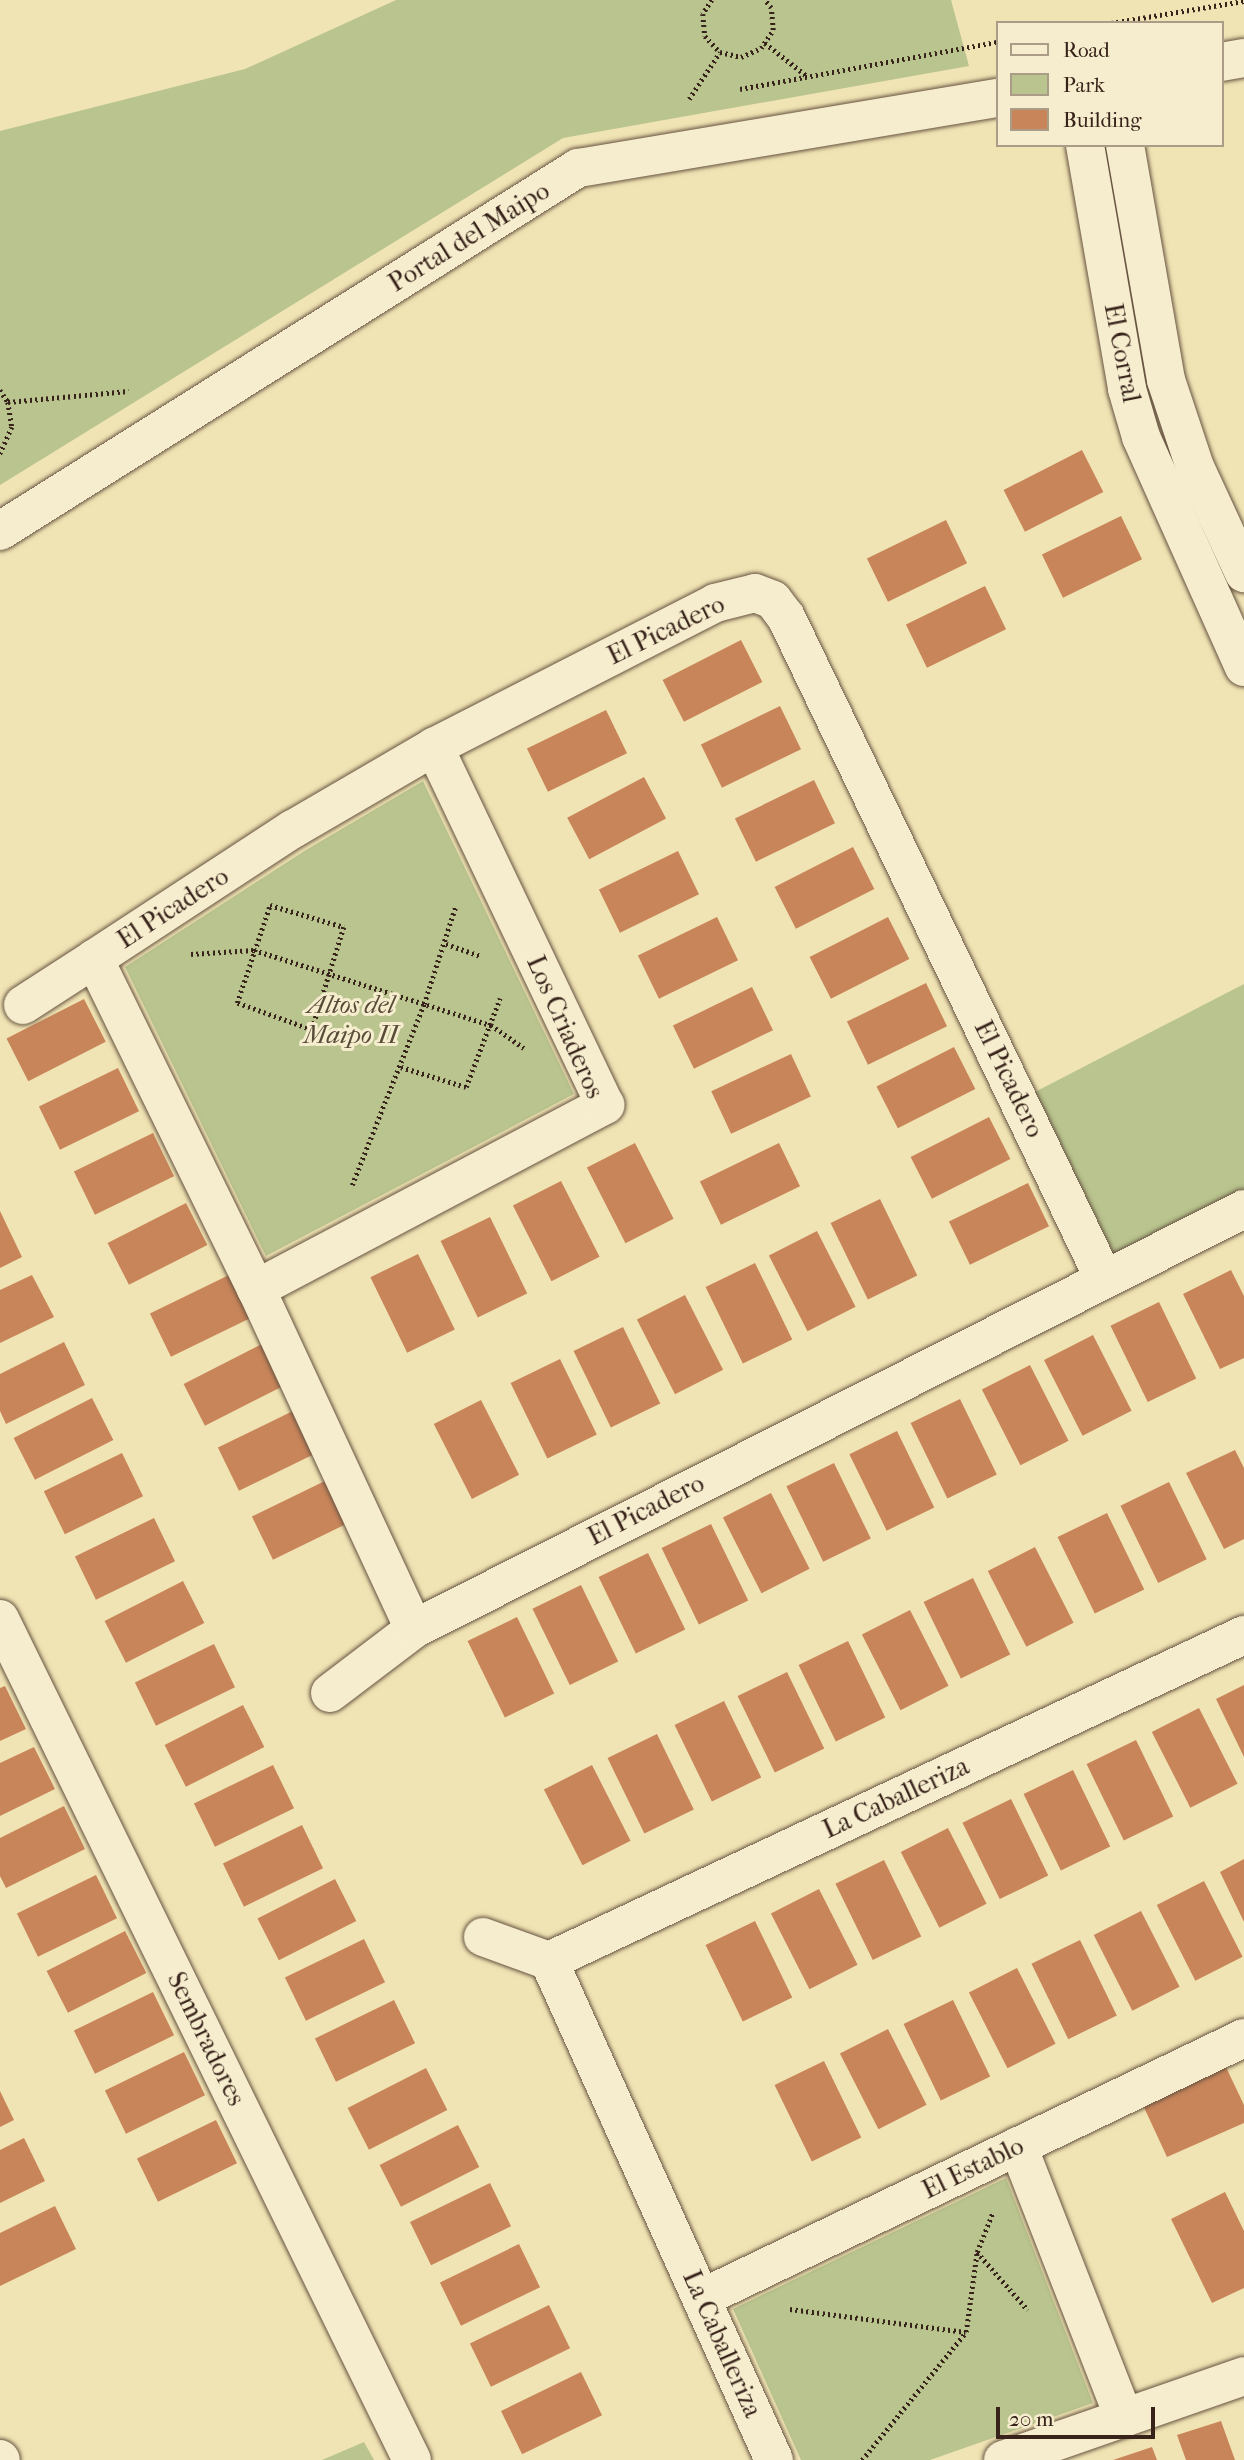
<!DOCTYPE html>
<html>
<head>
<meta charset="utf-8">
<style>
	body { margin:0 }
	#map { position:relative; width:1244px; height:2460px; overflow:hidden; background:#f1e4b4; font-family:"IM FELL French Canon",serif }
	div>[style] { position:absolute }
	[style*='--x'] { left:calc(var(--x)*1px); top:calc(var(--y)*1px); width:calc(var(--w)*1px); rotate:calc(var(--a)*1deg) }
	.green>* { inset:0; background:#b9c48e }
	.building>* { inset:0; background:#c9855a; transform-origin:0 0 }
	.path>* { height:4.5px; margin-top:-2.25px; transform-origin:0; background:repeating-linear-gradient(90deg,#38231b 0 2px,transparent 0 5.5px) }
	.roads { filter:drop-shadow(0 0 2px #665341) drop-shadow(0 0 2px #665341) }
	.minor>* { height:38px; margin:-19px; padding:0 19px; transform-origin:19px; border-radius:19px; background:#f6edce }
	span { translate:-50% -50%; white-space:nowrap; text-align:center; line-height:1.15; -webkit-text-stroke:6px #f6edce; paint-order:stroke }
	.street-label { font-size:26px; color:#38231b }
	.park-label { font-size:26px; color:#584b38; font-style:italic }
	.legend { position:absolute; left:996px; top:21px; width:228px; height:126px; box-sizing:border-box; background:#f6edce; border:2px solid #aa9c86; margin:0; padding:9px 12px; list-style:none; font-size:21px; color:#38231b }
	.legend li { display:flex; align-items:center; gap:14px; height:35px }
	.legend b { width:35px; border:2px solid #aa9c86 }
	.scale { position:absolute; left:996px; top:2407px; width:159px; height:32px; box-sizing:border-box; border:4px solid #38231b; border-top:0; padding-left:9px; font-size:21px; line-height:24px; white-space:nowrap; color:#38231b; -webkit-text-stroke:5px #f6edce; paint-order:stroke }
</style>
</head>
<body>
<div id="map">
	<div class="green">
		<i style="clip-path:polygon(396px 0,951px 0,969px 66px,563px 138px,0 485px,0 131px,245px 69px)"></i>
		<i style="clip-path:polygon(423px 781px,574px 1094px,266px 1256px,125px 967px,306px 850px)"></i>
		<i style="clip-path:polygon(1244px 984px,1244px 1192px,1111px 1257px,1033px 1093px)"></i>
		<i style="clip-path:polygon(1006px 2178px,1093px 2403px,930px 2460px,801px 2460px,733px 2309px)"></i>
		<i style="clip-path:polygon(364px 2442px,374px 2460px,322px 2460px)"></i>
	</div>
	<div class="building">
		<i style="left:1082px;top:450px;width:47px;height:88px;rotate:63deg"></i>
		<i style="left:1121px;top:516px;width:48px;height:88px;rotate:64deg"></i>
		<i style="left:946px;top:520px;width:48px;height:88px;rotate:64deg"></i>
		<i style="left:985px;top:586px;width:48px;height:88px;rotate:64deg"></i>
		<i style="left:741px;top:640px;width:47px;height:88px;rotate:63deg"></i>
		<i style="left:780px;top:706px;width:48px;height:88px;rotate:64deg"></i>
		<i style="left:606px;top:710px;width:48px;height:88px;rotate:64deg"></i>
		<i style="left:644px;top:777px;width:47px;height:87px;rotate:62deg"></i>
		<i style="left:814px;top:780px;width:48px;height:88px;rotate:64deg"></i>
		<i style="left:853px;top:847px;width:47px;height:88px;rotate:63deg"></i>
		<i style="left:678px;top:851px;width:48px;height:88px;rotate:64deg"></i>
		<i style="left:717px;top:917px;width:48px;height:88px;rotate:64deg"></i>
		<i style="left:888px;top:917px;width:47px;height:88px;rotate:63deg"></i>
		<i style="left:926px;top:983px;width:48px;height:88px;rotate:64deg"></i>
		<i style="left:752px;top:987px;width:48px;height:88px;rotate:64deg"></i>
		<i style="left:84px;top:999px;width:48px;height:87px;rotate:63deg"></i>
		<i style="left:954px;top:1047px;width:47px;height:87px;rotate:63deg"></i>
		<i style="left:791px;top:1054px;width:47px;height:88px;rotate:65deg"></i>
		<i style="left:118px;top:1068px;width:48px;height:88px;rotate:64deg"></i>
		<i style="left:989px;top:1117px;width:47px;height:88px;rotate:63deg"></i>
		<i style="left:153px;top:1133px;width:48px;height:88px;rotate:64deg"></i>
		<i style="left:635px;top:1143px;width:85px;height:54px;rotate:63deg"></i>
		<i style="left:779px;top:1143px;width:48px;height:88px;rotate:64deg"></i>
		<i style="left:561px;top:1181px;width:85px;height:54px;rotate:63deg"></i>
		<i style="left:1028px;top:1183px;width:48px;height:88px;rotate:64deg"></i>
		<i style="left:880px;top:1199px;width:85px;height:55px;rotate:64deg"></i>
		<i style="left:186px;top:1203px;width:47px;height:88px;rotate:63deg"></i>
		<i style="clip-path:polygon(0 1211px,22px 1257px,0 1268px)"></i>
		<i style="left:490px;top:1217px;width:85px;height:55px;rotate:64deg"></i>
		<i style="left:817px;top:1231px;width:85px;height:54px;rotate:63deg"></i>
		<i style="left:418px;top:1254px;width:84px;height:53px;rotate:64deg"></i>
		<i style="left:755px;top:1263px;width:85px;height:55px;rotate:64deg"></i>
		<i style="clip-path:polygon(1231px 1270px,1244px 1296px,1244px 1358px,1220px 1369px,1183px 1294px)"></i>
		<i style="clip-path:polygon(32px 1275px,54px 1317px,0 1343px,0 1290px)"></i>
		<i style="left:229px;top:1275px;width:48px;height:88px;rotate:64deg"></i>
		<i style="left:685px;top:1295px;width:84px;height:54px;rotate:63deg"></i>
		<i style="left:1159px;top:1302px;width:85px;height:54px;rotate:64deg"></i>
		<i style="left:623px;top:1327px;width:85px;height:55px;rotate:64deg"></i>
		<i style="left:1093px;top:1335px;width:85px;height:55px;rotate:63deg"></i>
		<i style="clip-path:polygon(64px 1342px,85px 1385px,6px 1424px,0 1411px,0 1374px)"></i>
		<i style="left:262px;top:1344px;width:47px;height:88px;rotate:63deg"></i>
		<i style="left:560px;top:1359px;width:84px;height:55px;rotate:64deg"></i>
		<i style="left:1030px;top:1365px;width:85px;height:54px;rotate:63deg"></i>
		<i style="left:92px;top:1398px;width:47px;height:88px;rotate:63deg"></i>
		<i style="left:960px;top:1399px;width:84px;height:55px;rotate:64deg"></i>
		<i style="left:481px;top:1400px;width:84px;height:53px;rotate:63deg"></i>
		<i style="left:297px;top:1409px;width:48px;height:88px;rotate:64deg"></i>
		<i style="left:897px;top:1431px;width:85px;height:53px;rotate:64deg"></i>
		<i style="clip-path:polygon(1235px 1450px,1244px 1468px,1244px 1539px,1224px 1549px,1186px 1473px)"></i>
		<i style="left:122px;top:1453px;width:48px;height:87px;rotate:64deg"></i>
		<i style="left:834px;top:1463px;width:84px;height:53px;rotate:64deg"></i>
		<i style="left:331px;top:1478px;width:48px;height:88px;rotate:64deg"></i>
		<i style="left:1169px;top:1482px;width:86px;height:54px;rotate:64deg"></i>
		<i style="left:771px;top:1493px;width:85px;height:54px;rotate:63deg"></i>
		<i style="left:1107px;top:1513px;width:85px;height:55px;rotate:64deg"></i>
		<i style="left:154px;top:1518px;width:48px;height:88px;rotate:64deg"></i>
		<i style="left:711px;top:1524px;width:85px;height:55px;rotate:64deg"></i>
		<i style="left:1035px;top:1547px;width:85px;height:53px;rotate:63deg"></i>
		<i style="left:648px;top:1553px;width:85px;height:55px;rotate:64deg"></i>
		<i style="left:973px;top:1578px;width:85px;height:55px;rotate:64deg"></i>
		<i style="left:183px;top:1581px;width:47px;height:88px;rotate:63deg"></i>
		<i style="left:581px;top:1585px;width:85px;height:54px;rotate:64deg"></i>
		<i style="left:910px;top:1610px;width:85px;height:54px;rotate:63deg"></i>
		<i style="left:517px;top:1617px;width:85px;height:55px;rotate:64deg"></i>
		<i style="left:848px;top:1641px;width:85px;height:55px;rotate:64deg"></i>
		<i style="left:214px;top:1644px;width:48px;height:88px;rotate:64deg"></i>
		<i style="left:787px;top:1672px;width:85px;height:55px;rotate:64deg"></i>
		<i style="clip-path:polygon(1244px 1685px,1244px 1757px,1216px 1699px)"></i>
		<i style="clip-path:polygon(5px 1686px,26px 1729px,0 1741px,0 1688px)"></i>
		<i style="left:724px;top:1701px;width:85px;height:55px;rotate:64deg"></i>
		<i style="left:243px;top:1705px;width:47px;height:88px;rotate:63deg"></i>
		<i style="left:1199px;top:1708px;width:85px;height:53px;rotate:63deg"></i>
		<i style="left:657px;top:1734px;width:84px;height:55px;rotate:64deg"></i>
		<i style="left:1136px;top:1740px;width:85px;height:55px;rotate:64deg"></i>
		<i style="clip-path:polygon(34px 1747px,55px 1789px,0 1816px,0 1763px)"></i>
		<i style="left:273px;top:1765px;width:48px;height:88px;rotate:64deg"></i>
		<i style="left:592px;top:1765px;width:85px;height:54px;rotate:63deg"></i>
		<i style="left:1073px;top:1770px;width:85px;height:55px;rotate:64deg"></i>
		<i style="left:1011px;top:1799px;width:85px;height:54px;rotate:64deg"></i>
		<i style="clip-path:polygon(64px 1806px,85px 1849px,6px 1888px,0 1876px,0 1838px)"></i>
		<i style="left:302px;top:1825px;width:48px;height:88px;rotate:64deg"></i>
		<i style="left:948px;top:1828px;width:85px;height:53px;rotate:63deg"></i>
		<i style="clip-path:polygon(1244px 1859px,1244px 1922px,1220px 1872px)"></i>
		<i style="left:884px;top:1860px;width:85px;height:54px;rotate:64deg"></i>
		<i style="left:96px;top:1875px;width:48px;height:88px;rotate:64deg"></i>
		<i style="left:335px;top:1879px;width:47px;height:87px;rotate:63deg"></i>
		<i style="left:1204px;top:1881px;width:85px;height:53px;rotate:63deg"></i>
		<i style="left:819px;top:1889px;width:85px;height:54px;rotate:63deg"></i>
		<i style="left:1141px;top:1911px;width:85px;height:53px;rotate:63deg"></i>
		<i style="left:755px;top:1921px;width:85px;height:55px;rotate:64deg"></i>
		<i style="left:125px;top:1931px;width:47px;height:88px;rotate:63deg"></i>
		<i style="left:364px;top:1939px;width:48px;height:88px;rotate:64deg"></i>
		<i style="left:1080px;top:1940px;width:84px;height:54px;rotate:64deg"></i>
		<i style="left:1017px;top:1968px;width:85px;height:54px;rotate:63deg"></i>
		<i style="left:153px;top:1992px;width:48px;height:88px;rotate:64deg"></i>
		<i style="left:394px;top:2000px;width:48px;height:88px;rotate:64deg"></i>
		<i style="left:953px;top:2000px;width:85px;height:55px;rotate:64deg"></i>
		<i style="left:888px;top:2029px;width:85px;height:54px;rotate:63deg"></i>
		<i style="left:184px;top:2052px;width:48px;height:88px;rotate:64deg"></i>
		<i style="left:824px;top:2061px;width:85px;height:55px;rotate:64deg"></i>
		<i style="clip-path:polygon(1225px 2065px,1244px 2105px,1244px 2123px,1167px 2157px,1142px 2103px)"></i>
		<i style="left:426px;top:2068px;width:47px;height:88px;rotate:63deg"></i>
		<i style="clip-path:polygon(0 2091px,14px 2120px,0 2127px)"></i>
		<i style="left:216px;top:2120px;width:48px;height:88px;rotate:64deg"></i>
		<i style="left:458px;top:2125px;width:47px;height:88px;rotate:63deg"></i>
		<i style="clip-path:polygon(24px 2138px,45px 2181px,0 2203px,0 2150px)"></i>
		<i style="left:490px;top:2183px;width:48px;height:89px;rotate:64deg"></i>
		<i style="clip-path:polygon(1225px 2192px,1244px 2231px,1244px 2288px,1212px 2303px,1171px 2219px)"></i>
		<i style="clip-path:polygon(55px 2206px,76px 2249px,0 2286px,0 2233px)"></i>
		<i style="left:519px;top:2244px;width:48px;height:88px;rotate:64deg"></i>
		<i style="left:549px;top:2305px;width:48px;height:88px;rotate:64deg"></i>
		<i style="left:581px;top:2372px;width:48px;height:89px;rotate:64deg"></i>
		<i style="clip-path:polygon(1221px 2421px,1235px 2460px,1186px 2460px,1177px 2435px)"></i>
		<i style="clip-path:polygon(1152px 2447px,1157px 2460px,1113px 2460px)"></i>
	</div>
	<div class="path">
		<i style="--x:712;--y:0;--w:17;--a:123"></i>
		<i style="--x:703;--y:14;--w:22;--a:85"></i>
		<i style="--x:705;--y:36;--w:22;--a:47"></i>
		<i style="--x:720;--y:52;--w:22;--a:13"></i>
		<i style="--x:741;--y:57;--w:22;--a:-24"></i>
		<i style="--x:761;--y:48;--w:22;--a:-56"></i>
		<i style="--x:773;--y:30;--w:22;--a:-95"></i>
		<i style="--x:771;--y:8;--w:10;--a:-127"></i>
		<i style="--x:1111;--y:23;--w:135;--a:-9.4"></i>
		<i style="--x:765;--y:43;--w:53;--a:38.2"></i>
		<i style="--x:740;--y:89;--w:261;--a:-10.4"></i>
		<i style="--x:689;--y:99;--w:56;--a:-56.6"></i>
		<i style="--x:0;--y:390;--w:14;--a:56"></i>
		<i style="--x:8;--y:402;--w:25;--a:81"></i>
		<i style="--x:12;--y:427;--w:30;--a:114"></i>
		<i style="--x:8;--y:402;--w:121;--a:-5.2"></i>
		<i style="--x:270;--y:905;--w:77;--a:16.6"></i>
		<i style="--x:344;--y:927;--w:108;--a:107.3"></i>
		<i style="--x:312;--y:1030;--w:80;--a:-160.2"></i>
		<i style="--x:237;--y:1003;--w:103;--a:-71.4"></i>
		<i style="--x:446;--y:944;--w:37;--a:19"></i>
		<i style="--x:191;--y:954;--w:63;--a:-3.6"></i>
		<i style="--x:254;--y:950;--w:249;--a:17.6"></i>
		<i style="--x:491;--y:1025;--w:40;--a:34.9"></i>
		<i style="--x:401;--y:1067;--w:68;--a:17.1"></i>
		<i style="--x:466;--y:1087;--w:95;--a:-69.1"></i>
		<i style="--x:352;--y:1185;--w:195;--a:-68.3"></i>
		<i style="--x:424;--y:1004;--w:104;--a:-72.1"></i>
		<i style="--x:977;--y:2252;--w:77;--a:48.7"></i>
		<i style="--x:790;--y:2309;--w:177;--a:7.5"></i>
		<i style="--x:862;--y:2460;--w:165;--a:-50.9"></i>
		<i style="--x:966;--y:2332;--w:81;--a:-82.2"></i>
		<i style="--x:977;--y:2252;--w:43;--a:-68.2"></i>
	</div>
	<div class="roads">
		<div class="minor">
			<i style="--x:1221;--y:62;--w:23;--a:-10"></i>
			<i style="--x:1085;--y:145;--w:248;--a:80.2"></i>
			<i style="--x:1127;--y:389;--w:50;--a:73.7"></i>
			<i style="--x:1141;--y:437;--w:252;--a:65.9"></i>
			<i style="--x:1125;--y:145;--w:239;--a:80.1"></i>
			<i style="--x:1166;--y:380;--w:92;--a:71.6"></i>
			<i style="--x:1195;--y:467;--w:117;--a:65.2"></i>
			<i style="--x:0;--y:531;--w:683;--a:-32.13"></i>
			<i style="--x:578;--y:168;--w:425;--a:-9.5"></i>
			<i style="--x:23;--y:1005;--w:85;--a:-32.9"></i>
			<i style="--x:256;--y:1289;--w:395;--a:-27.8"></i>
			<i style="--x:605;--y:1105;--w:397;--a:-115.5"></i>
			<i style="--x:0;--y:1619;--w:936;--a:63.9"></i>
			<i style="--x:414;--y:1629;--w:375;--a:-114.9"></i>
			<i style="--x:256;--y:1289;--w:368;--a:-116.1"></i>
			<i style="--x:94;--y:959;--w:238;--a:-33.2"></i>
			<i style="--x:293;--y:829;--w:163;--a:-30.2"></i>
			<i style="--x:434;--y:747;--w:316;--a:-27.1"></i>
			<i style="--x:715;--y:603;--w:41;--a:-14"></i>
			<i style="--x:755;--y:593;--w:19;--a:21"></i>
			<i style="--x:773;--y:600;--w:21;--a:53"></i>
			<i style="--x:786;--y:617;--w:732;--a:64.34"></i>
			<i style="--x:330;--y:1693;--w:106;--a:-37.3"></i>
			<i style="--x:414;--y:1629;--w:930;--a:-26.84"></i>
			<i style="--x:483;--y:1937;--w:70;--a:20"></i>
			<i style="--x:1018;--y:2146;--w:292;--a:68.7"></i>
			<i style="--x:702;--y:2298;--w:601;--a:-25.63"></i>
			<i style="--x:0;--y:2459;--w:1;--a:45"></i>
			<i style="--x:774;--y:2460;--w:547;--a:-114.27"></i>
			<i style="--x:549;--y:1961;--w:768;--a:-25.13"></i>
			<i style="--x:1003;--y:2460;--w:255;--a:-19.2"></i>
		</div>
	</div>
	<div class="street-label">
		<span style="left:469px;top:237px;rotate:-32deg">Portal del Maipo</span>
		<span style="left:1122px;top:353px;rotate:79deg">El Corral</span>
		<span style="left:666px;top:630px;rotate:-26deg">El Picadero</span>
		<span style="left:173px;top:908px;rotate:-33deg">El Picadero</span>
		<span style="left:565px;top:1027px;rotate:66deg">Los Criaderos</span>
		<span style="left:1009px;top:1079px;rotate:64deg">El Picadero</span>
		<span style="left:646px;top:1510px;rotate:-27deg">El Picadero</span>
		<span style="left:896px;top:1798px;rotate:-25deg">La Caballeriza</span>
		<span style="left:206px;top:2039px;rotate:64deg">Sembradores</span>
		<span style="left:973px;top:2168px;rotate:-26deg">El Establo</span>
		<span style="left:722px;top:2344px;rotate:66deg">La Caballeriza</span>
	</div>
	<div class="park-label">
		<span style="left:351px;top:1020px">Altos del<br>Maipo II</span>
	</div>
	<ul class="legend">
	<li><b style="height:9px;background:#f6edce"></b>Road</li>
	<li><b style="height:19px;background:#b9c48e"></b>Park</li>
	<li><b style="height:19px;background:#c9855a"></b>Building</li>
	</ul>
	<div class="scale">20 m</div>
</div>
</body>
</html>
